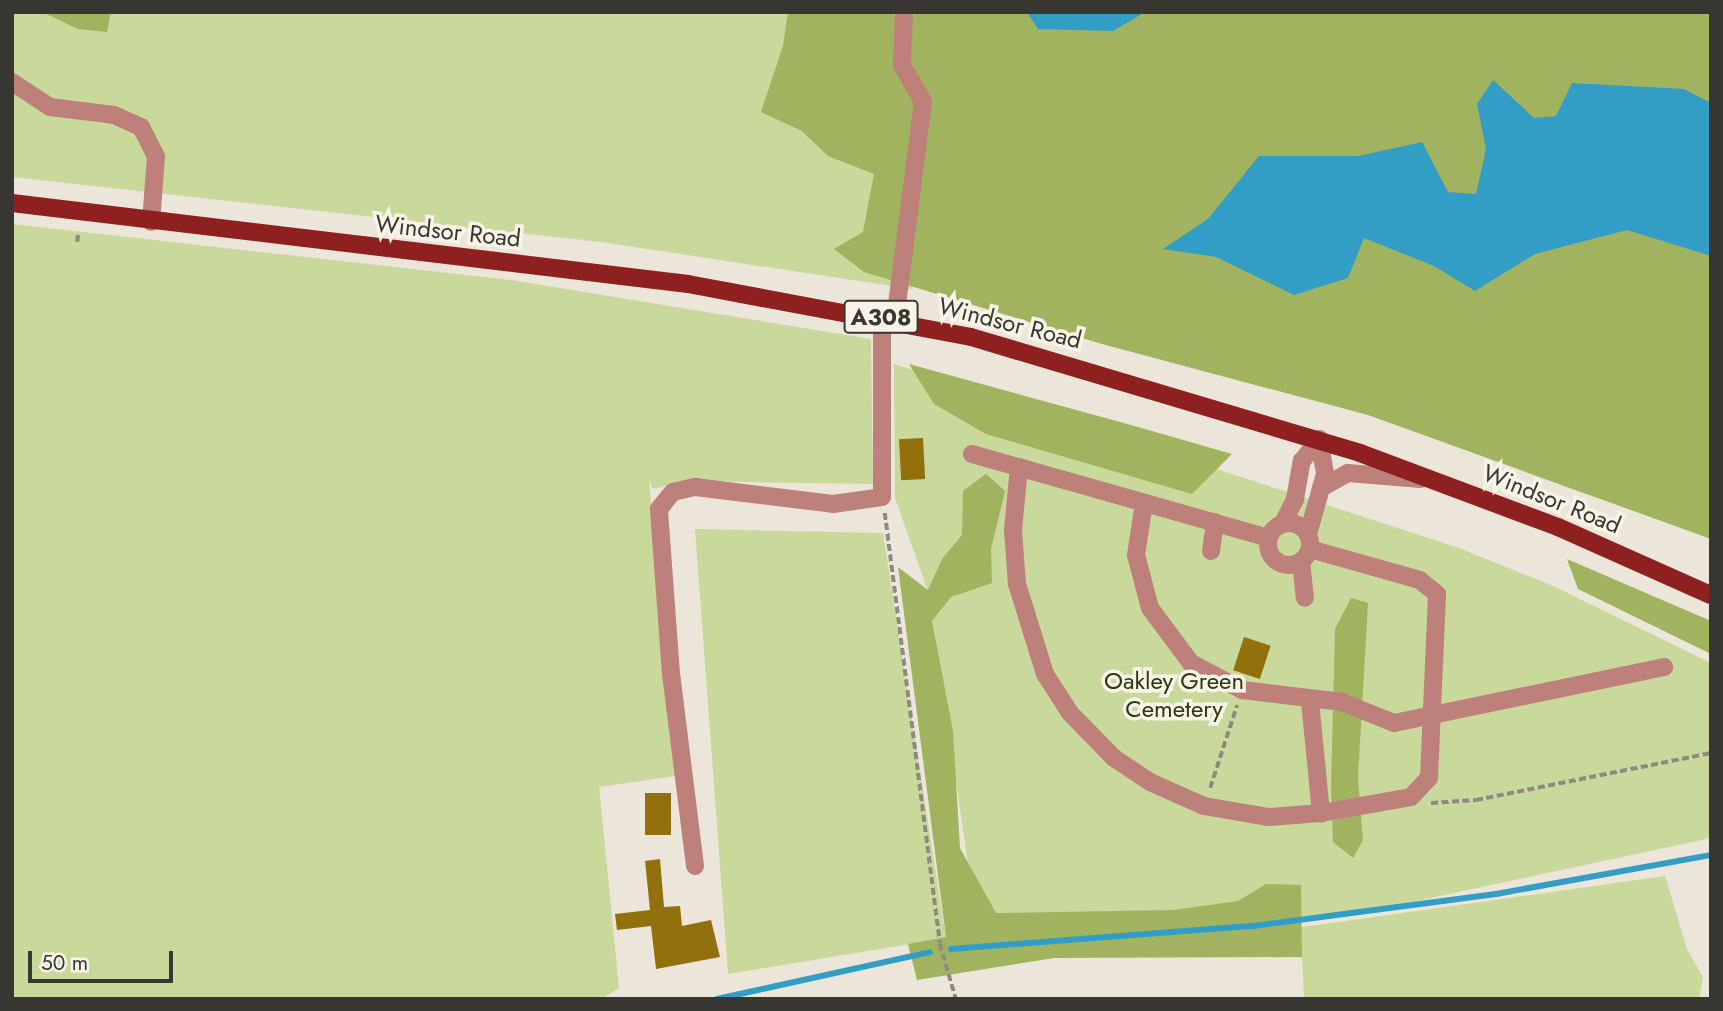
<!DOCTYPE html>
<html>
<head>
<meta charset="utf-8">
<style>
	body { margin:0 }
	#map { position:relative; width:1723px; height:1011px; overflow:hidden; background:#ebe5da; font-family:Jost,sans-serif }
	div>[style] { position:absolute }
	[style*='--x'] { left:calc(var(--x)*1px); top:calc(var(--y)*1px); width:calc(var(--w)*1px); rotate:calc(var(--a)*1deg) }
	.green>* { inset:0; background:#c9d89b }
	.forest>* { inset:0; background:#a1b35f }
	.water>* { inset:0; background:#329ec6 }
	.stream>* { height:6px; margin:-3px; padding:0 3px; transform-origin:3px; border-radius:3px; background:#329ec6 }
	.building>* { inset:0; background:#92700c; transform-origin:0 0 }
	.path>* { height:3.5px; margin-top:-1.75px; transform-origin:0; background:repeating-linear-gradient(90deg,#8e8a82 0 7px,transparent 0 10.5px) }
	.minor>* { height:18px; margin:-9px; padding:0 9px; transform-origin:9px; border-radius:9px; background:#bd807a }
	.minor>.ring { margin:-9px; padding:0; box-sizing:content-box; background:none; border:18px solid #bd807a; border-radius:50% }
	.major>* { height:18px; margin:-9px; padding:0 9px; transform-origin:9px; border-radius:9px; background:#8e2020 }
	span { translate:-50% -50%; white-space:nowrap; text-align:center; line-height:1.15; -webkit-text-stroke:7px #f8f3e7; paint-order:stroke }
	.shield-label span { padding:2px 5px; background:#f8f3e7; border:2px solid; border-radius:5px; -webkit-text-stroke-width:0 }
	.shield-label { font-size:23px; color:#383631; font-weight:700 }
	.street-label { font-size:24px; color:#383631 }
	.park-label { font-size:24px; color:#2e3511 }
	.frame { position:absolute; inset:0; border:14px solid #383631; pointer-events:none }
	.scale { position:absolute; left:28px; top:951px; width:145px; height:32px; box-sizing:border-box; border:4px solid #383631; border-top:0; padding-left:9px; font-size:21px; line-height:24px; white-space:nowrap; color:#383631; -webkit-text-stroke:5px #f8f3e7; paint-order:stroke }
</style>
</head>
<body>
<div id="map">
	<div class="green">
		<i style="clip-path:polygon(12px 12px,919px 12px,912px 289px,601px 242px,12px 177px)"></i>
		<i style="clip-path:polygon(12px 224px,511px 280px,871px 339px,873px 484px,682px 481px,653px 489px,649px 480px,675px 776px,599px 787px,619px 988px,601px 999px,12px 999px)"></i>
		<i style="clip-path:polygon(894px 364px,1459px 548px,1551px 585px,1711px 663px,1711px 838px,1342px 917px,979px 938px,928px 591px,895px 498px)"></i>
		<i style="clip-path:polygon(695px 529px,883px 533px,946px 938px,728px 974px)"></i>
		<i style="clip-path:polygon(1665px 876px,1687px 949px,1703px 977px,1699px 999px,1304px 999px,1302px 957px,1289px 929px)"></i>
	</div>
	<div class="forest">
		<i style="clip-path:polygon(42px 12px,111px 12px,107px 32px,78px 29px)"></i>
		<i style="clip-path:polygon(788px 12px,1711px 12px,1711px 539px,1368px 415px,1102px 344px,864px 272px,834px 249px,863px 232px,874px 174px,828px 156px,802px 131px,761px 112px,783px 46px)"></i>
		<i style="clip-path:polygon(909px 364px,1131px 425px,1232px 454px,1192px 494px,986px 434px,934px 404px)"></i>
		<i style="clip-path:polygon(986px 474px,1005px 491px,991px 549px,992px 583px,951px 597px,932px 621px,953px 731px,960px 848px,996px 913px,1173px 910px,1238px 901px,1266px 884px,1301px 885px,1302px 957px,1054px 958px,917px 980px,908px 944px,946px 937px,898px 567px,928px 590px,942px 559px,962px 535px,963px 491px)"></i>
		<i style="clip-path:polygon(1567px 559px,1711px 621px,1711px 654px,1578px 589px)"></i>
		<i style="clip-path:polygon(1351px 598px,1368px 603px,1358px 777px,1363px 840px,1353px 858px,1333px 842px,1331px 787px,1335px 629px)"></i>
	</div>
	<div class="water">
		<i style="clip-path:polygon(1027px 12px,1145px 12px,1113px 31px,1038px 29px)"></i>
		<i style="clip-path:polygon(1493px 80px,1534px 118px,1556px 116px,1572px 83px,1684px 89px,1711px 103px,1711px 256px,1627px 230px,1535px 254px,1475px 291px,1434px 266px,1364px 238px,1348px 278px,1294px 295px,1216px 257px,1163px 249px,1208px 219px,1259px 156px,1358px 156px,1422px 142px,1448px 192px,1476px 194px,1486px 149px,1477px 104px)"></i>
	</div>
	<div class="stream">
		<i style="--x:951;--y:949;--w:303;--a:-4.4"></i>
		<i style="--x:1253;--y:926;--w:245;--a:-7.5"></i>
		<i style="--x:1496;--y:894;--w:219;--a:-10.3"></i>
		<i style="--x:717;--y:999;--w:218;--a:-12.4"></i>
	</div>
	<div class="building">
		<i style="left:923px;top:438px;width:41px;height:24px;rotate:87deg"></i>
		<i style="left:1244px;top:637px;width:28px;height:35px;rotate:18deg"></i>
		<i style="left:645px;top:793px;width:26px;height:42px"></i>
		<i style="clip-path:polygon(660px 859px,664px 907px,680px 906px,682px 926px,711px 920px,720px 957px,656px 969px,651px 926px,617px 930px,615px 914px,650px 910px,645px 861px)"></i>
	</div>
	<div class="path">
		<i style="--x:77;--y:242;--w:10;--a:-84"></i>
		<i style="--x:885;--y:513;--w:434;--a:82.7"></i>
		<i style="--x:940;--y:944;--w:57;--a:73.8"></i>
		<i style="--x:1210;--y:788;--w:87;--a:-72"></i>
		<i style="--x:1431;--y:803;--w:45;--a:-3.8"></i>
		<i style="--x:1476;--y:800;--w:240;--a:-11.3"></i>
	</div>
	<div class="minor">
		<i style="--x:12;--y:82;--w:45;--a:33.3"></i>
		<i style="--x:50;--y:107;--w:64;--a:7.1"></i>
		<i style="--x:114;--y:115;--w:30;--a:24"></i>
		<i style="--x:141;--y:127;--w:33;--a:63"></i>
		<i style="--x:156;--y:156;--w:66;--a:94.3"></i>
		<i style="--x:895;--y:320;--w:220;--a:-82.7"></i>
		<i style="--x:923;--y:102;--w:43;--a:-119.6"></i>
		<i style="--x:902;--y:65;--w:53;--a:-87.8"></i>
		<i style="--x:972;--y:454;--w:308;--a:15.8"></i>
		<i style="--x:1019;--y:467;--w:63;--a:95.4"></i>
		<i style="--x:1013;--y:530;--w:54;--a:85.8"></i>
		<i style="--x:1017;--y:584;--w:94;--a:72.7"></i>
		<i style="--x:1045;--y:674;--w:46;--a:57.3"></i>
		<i style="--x:1070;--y:713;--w:63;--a:45.6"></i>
		<i style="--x:1114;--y:758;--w:43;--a:33.7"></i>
		<i style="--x:1150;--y:782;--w:59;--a:24"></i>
		<i style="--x:1204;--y:806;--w:66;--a:9.6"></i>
		<i style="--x:1269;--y:817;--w:52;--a:-4.4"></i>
		<i style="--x:1321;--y:813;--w:91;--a:-10.1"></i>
		<i style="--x:1411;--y:797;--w:26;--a:-47"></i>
		<i style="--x:1429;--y:778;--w:184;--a:-87.5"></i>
		<i style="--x:1437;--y:594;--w:22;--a:-141"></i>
		<i style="--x:1420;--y:580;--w:114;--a:-164.3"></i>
		<i style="--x:1321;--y:488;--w:31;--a:-29"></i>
		<i style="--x:1348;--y:473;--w:73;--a:4.7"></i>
		<i style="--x:1144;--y:503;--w:53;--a:98.7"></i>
		<i style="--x:1136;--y:555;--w:55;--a:75.2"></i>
		<i style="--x:1150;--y:608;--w:69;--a:53.3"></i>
		<i style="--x:1191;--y:663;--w:58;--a:27.9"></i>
		<i style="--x:1242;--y:690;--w:101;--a:6.8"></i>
		<i style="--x:1342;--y:702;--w:56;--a:22"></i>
		<i style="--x:1394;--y:723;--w:276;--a:-11.7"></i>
		<i class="ring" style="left:1268px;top:523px;width:24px;height:24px"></i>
		<i style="--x:1283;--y:523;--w:27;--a:-63"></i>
		<i style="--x:1295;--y:499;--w:39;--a:-80"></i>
		<i style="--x:1302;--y:461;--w:28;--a:-52"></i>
		<i style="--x:1319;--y:439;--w:36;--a:80"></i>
		<i style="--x:1325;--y:474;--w:62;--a:105.8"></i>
		<i style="--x:1211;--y:551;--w:29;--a:-82"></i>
		<i style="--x:1301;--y:561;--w:37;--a:84"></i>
		<i style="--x:1310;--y:701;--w:113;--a:84.4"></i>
		<i style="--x:695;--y:866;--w:193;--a:-97.1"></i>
		<i style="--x:671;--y:674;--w:165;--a:-94.2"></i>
		<i style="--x:659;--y:509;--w:22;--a:-51"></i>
		<i style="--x:673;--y:492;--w:23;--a:-13"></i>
		<i style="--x:695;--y:487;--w:139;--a:7"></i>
		<i style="--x:833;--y:504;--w:49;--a:-8.1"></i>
		<i style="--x:882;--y:497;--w:179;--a:-90"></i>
	</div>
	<div class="major">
		<i style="--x:12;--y:203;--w:681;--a:6.83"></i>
		<i style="--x:688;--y:284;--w:288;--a:10.6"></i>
		<i style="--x:971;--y:337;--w:406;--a:16.6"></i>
		<i style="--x:1360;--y:453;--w:211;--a:20.5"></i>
		<i style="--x:1558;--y:527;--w:167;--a:24"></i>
	</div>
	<div class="shield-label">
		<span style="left:881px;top:317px">A308</span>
	</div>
	<div class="street-label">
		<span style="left:448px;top:231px;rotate:6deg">Windsor Road</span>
		<span style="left:1010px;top:323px;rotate:14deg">Windsor Road</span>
		<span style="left:1552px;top:499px;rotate:22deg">Windsor Road</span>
	</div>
	<div class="park-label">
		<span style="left:1174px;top:695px">Oakley Green<br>Cemetery</span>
	</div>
	<div class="frame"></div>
	<div class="scale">50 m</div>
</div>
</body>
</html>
